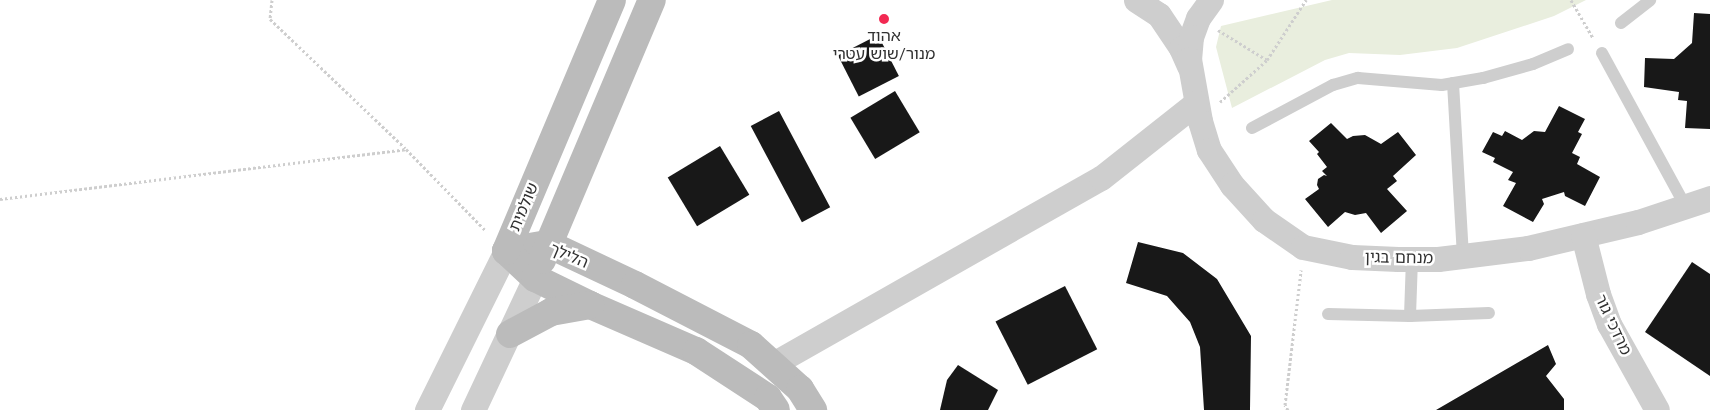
<!DOCTYPE html>
<html>
<head>
<meta charset="utf-8">
<style>
	body { margin:0 }
	#map { position:relative; width:1710px; height:410px; overflow:hidden; background:#fff; font-family:"Work Sans","Noto Sans Hebrew",sans-serif }
	div>[style] { position:absolute }
	[style*='--x'] { left:calc(var(--x)*1px); top:calc(var(--y)*1px); width:calc(var(--w)*1px); rotate:calc(var(--a)*1deg) }
	.green>* { inset:0; background:#e9eede }
	.building>* { inset:0; background:#181818; transform-origin:0 0 }
	.path>* { height:3px; margin-top:-1.5px; transform-origin:0; background:repeating-linear-gradient(90deg,#cecece 0 2.5px,transparent 0 5px) }
	.lane>* { height:12px; margin:-6px; padding:0 6px; transform-origin:6px; border-radius:6px; background:#cecece }
	.street>* { height:25px; margin:-12.5px; padding:0 12.5px; transform-origin:12.5px; border-radius:12.5px; background:#cecece }
	.secondary>* { height:28px; margin:-14px; padding:0 14px; transform-origin:14px; border-radius:14px; background:#bbb }
	.dots>* { width:14px; height:14px; translate:-50% -50%; box-sizing:border-box; border:2px solid #fff; border-radius:50% }
	span { translate:-50% -50%; white-space:nowrap; text-align:center; line-height:1.15; -webkit-text-stroke:5px #fff; paint-order:stroke }
	.poi-label { font-size:16px; color:#313131 }
	.street-label { font-size:16px; color:#313131 }
</style>
</head>
<body>
<div id="map">
	<div class="green">
		<i style="clip-path:polygon(1332px 0,1586px 0,1554px 16px,1457px 48px,1400px 55px,1349px 53px,1325px 60px,1232px 108px,1216px 47px,1221px 26px)"></i>
	</div>
	<div class="building">
		<i style="clip-path:polygon(1694px 13px,1710px 14px,1710px 129px,1685px 128px,1687px 101px,1678px 100px,1679px 92px,1644px 87px,1645px 58px,1674px 59px,1692px 43px)"></i>
		<i style="left:878px;top:35px;width:46px;height:45px;rotate:63deg"></i>
		<i style="left:895px;top:91px;width:48px;height:52px;rotate:59deg"></i>
		<i style="clip-path:polygon(1559px 106px,1585px 119px,1578px 132px,1582px 134px,1572px 153px,1580px 157px,1577px 164px,1600px 177px,1585px 206px,1565px 196px,1564px 192px,1542px 199px,1544px 204px,1533px 222px,1503px 206px,1516px 183px,1508px 180px,1513px 172px,1493px 162px,1495px 158px,1482px 152px,1493px 132px,1502px 136px,1505px 131px,1522px 140px,1534px 131px,1545px 132px)"></i>
		<i style="left:779px;top:111px;width:109px;height:32px;rotate:62deg"></i>
		<i style="clip-path:polygon(1331px 123px,1347px 139px,1353px 136px,1365px 135px,1381px 144px,1398px 132px,1416px 155px,1393px 176px,1397px 181px,1387px 189px,1407px 211px,1381px 233px,1366px 213px,1355px 215px,1345px 212px,1328px 227px,1305px 199px,1319px 189px,1317px 185px,1318px 179px,1324px 175px,1327px 176px,1322px 171px,1327px 167px,1317px 154px,1319px 152px,1309px 141px)"></i>
		<i style="left:720px;top:146px;width:57px;height:61px;rotate:59deg"></i>
		<i style="clip-path:polygon(1138px 242px,1183px 253px,1217px 279px,1251px 336px,1250px 410px,1204px 410px,1200px 347px,1190px 322px,1167px 296px,1126px 283px)"></i>
		<i style="clip-path:polygon(1692px 262px,1710px 274px,1710px 376px,1645px 332px)"></i>
		<i style="left:1065px;top:286px;width:71px;height:78px;rotate:63deg"></i>
		<i style="clip-path:polygon(1548px 345px,1556px 364px,1546px 376px,1564px 399px,1564px 410px,1436px 410px)"></i>
		<i style="clip-path:polygon(958px 365px,998px 390px,988px 410px,940px 410px,947px 380px)"></i>
	</div>
	<div class="path">
		<i style="--x:272;--y:0;--w:19;--a:96"></i>
		<i style="--x:270;--y:19;--w:187;--a:43.7"></i>
		<i style="--x:1571;--y:0;--w:44;--a:59.9"></i>
		<i style="--x:1218;--y:30;--w:57;--a:31.5"></i>
		<i style="--x:1220;--y:102;--w:63;--a:-41.8"></i>
		<i style="--x:1267;--y:60;--w:72;--a:-57"></i>
		<i style="--x:0;--y:199;--w:409;--a:-7"></i>
		<i style="--x:406;--y:149;--w:115;--a:45.7"></i>
		<i style="--x:1288;--y:410;--w:6;--a:-121"></i>
		<i style="--x:1285;--y:405;--w:136;--a:-83.2"></i>
	</div>
	<div class="lane">
		<i style="--x:1621;--y:23;--w:37;--a:-38"></i>
		<i style="--x:1602;--y:53;--w:175;--a:61.4"></i>
		<i style="--x:1453;--y:83;--w:172;--a:86.7"></i>
		<i style="--x:1252;--y:128;--w:92;--a:-28"></i>
		<i style="--x:1333;--y:85;--w:26;--a:-16"></i>
		<i style="--x:1358;--y:78;--w:84;--a:4.8"></i>
		<i style="--x:1442;--y:85;--w:42;--a:-9.7"></i>
		<i style="--x:1483;--y:78;--w:52;--a:-15.6"></i>
		<i style="--x:1533;--y:64;--w:38;--a:-23"></i>
		<i style="--x:1328;--y:314;--w:82;--a:1.4"></i>
		<i style="--x:1410;--y:316;--w:79;--a:-2.2"></i>
		<i style="--x:1410;--y:316;--w:57;--a:-88"></i>
	</div>
	<div class="street">
		<i style="--x:1136;--y:0;--w:27;--a:33"></i>
		<i style="--x:1159;--y:15;--w:40;--a:56"></i>
		<i style="--x:1181;--y:48;--w:20;--a:66"></i>
		<i style="--x:1211;--y:0;--w:22;--a:126"></i>
		<i style="--x:1198;--y:18;--w:20;--a:110"></i>
		<i style="--x:1191;--y:37;--w:22;--a:95"></i>
		<i style="--x:1189;--y:59;--w:63;--a:79.9"></i>
		<i style="--x:1200;--y:121;--w:30;--a:73"></i>
		<i style="--x:1209;--y:150;--w:42;--a:56.7"></i>
		<i style="--x:1232;--y:185;--w:47;--a:47.6"></i>
		<i style="--x:1264;--y:220;--w:47;--a:34.7"></i>
		<i style="--x:1303;--y:247;--w:50;--a:11.5"></i>
		<i style="--x:1352;--y:257;--w:46;--a:2.5"></i>
		<i style="--x:1398;--y:259;--w:40;--a:0"></i>
		<i style="--x:1438;--y:259;--w:91;--a:-7"></i>
		<i style="--x:1528;--y:248;--w:113;--a:-13.3"></i>
		<i style="--x:1638;--y:222;--w:76;--a:-18.4"></i>
		<i style="--x:1583;--y:235;--w:61;--a:75.7"></i>
		<i style="--x:1598;--y:294;--w:32;--a:70"></i>
		<i style="--x:1609;--y:324;--w:98;--a:60.8"></i>
		<i style="--x:773;--y:364;--w:377;--a:-29.6"></i>
		<i style="--x:1101;--y:178;--w:121;--a:-38.3"></i>
		<i style="--x:427;--y:410;--w:178;--a:-63.6"></i>
		<i style="--x:473;--y:410;--w:146;--a:-64.8"></i>
	</div>
	<div class="secondary">
		<i style="--x:506;--y:251;--w:43;--a:-9.5"></i>
		<i style="--x:548;--y:244;--w:96;--a:25.2"></i>
		<i style="--x:635;--y:285;--w:131;--a:27.3"></i>
		<i style="--x:751;--y:345;--w:66;--a:41.9"></i>
		<i style="--x:800;--y:389;--w:25;--a:58"></i>
		<i style="--x:506;--y:251;--w:40;--a:43"></i>
		<i style="--x:535;--y:278;--w:61;--a:26.1"></i>
		<i style="--x:590;--y:305;--w:116;--a:23.5"></i>
		<i style="--x:696;--y:351;--w:86;--a:33.1"></i>
		<i style="--x:768;--y:398;--w:14;--a:56"></i>
		<i style="--x:506;--y:251;--w:272;--a:-67.1"></i>
		<i style="--x:542;--y:260;--w:282;--a:-67.1"></i>
		<i style="--x:510;--y:334;--w:47;--a:-28.2"></i>
		<i style="--x:551;--y:312;--w:40;--a:-10"></i>
	</div>
	<div class="dots">
		<i style="left:884px;top:19px;background:#f22952"></i>
	</div>
	<div class="poi-label">
		<span style="left:884px;top:45px">אהוד<br>מנור/שוש עטרי</span>
	</div>
	<div class="street-label">
		<span style="left:524px;top:207px;rotate:-67deg">שולמית</span>
		<span style="left:569px;top:256px;rotate:23deg">הלילך</span>
		<span style="left:1399px;top:258px;rotate:1deg">מנחם בגין</span>
		<span style="left:1613px;top:325px;rotate:65deg">מרדכי גור</span>
	</div>
</div>
</body>
</html>
